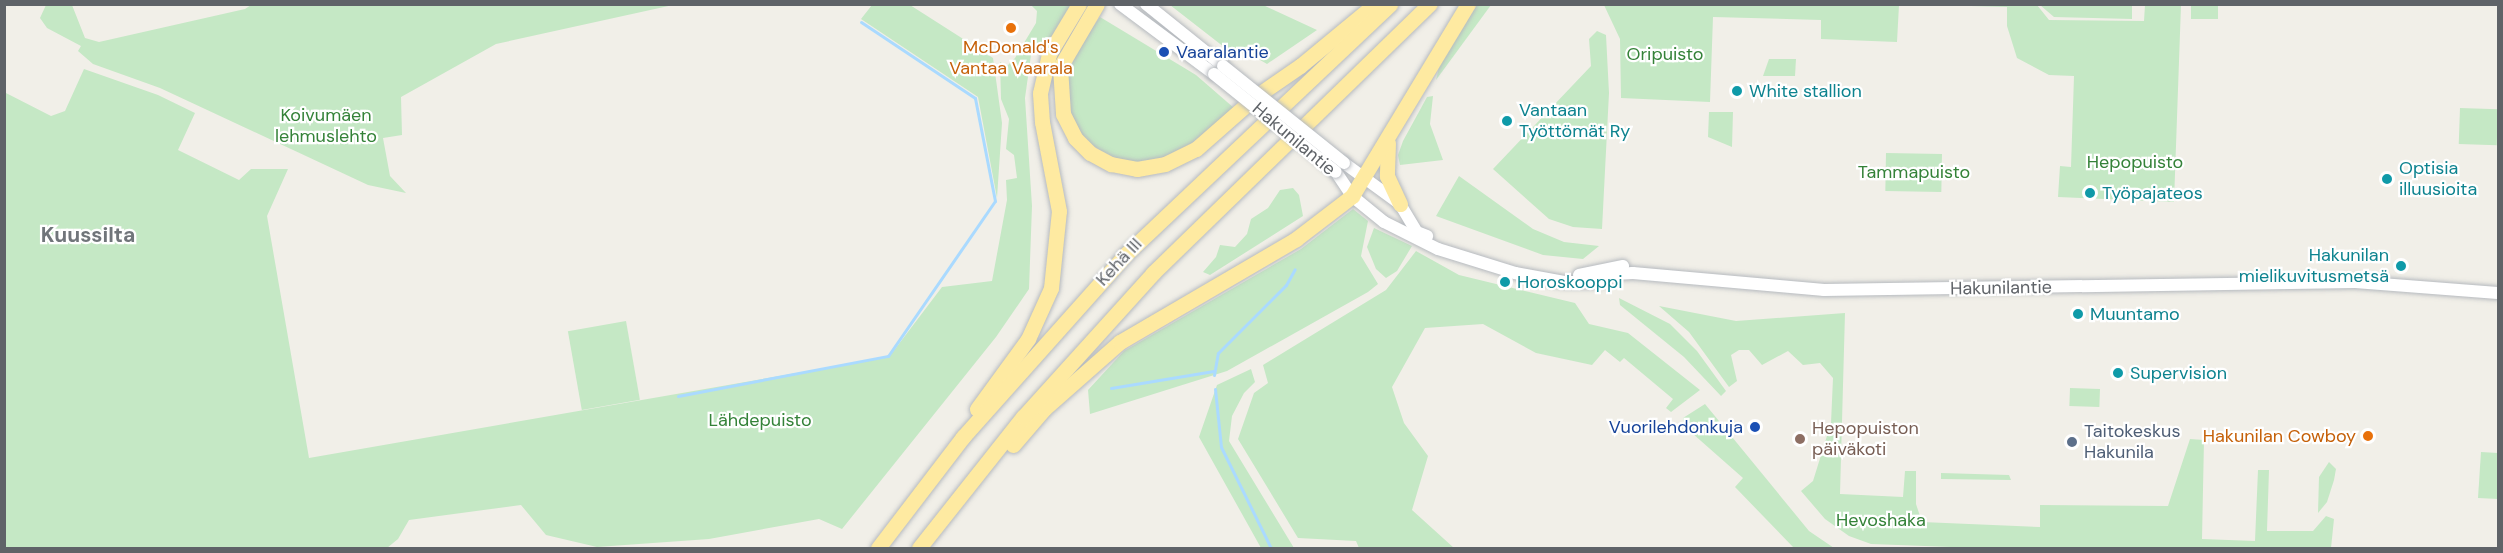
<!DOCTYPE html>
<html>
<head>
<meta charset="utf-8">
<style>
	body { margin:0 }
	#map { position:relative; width:2503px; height:553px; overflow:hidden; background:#f1efe8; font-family:"DM Sans",sans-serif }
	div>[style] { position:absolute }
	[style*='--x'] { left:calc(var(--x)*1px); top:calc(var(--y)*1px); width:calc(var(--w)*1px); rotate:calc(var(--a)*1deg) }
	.green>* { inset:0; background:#c5e8c5; transform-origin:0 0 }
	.stream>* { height:3px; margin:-1.5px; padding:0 1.5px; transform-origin:1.5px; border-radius:1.5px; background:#aadaff }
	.roads { filter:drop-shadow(0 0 2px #b6babf) drop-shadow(0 0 2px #b6babf) }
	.secondary>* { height:12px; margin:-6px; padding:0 6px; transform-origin:6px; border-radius:6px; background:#fff }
	.trunk>* { height:15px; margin:-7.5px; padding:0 7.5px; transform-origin:7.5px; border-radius:7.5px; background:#feeaa1 }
	.bridges { filter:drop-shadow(0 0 2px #b6babf) drop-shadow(0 0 2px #b6babf) }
	.secondary-bridge>* { height:12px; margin:-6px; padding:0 6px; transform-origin:6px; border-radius:6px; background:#fff }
	.dots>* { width:16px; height:16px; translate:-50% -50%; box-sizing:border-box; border:3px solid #fff; border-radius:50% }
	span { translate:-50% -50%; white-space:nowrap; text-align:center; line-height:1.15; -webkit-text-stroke:4.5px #fff; paint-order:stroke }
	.food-label { font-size:18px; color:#c56008 }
	.right { translate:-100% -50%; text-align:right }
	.transit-label { font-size:18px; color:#164399 }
	.left { translate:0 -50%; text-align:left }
	.park-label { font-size:18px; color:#348238 }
	.culture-label { font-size:18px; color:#0d838f }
	.street-label { font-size:18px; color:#5f6368 }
	.education-label { font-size:18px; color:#785e54 }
	.service-label { font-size:18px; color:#4e5e75 }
	.quarter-label { font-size:21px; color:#70757a; font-weight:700 }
	.frame { position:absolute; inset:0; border:6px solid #5f6368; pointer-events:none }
</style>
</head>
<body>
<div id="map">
	<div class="green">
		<i style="clip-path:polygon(46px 5px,72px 5px,85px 38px,99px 42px,245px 9px,251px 5px,673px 5px,496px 44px,401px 97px,402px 135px,383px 138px,390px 176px,406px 193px,368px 185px,160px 88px,93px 64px,78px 51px,81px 46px,47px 28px,40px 18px)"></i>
		<i style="clip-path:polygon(872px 5px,910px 5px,993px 58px,1002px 123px,997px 198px,978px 97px,861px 19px)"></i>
		<i style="clip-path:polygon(1031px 5px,1074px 5px,1055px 33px,1031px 55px,1025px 98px,1032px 206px,1029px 289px,996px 337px,842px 529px,819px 519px,709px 539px,597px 547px,546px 535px,521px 505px,409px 520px,398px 539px,387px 548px,5px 548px,4px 92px,51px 116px,65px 111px,84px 69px,158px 95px,195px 113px,178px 150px,239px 180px,251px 169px,288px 169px,267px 216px,309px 458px,889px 357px,942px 287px,992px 281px,1007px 200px,1006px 180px,1017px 178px,1014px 155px,1006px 149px,1009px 119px,1001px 99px,1000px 62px,1007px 66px,1015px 58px,1036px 23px,1037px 11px)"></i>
		<i style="clip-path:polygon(1170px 5px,1263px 5px,1317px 30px,1267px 64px,1248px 53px,1233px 54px)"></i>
		<i style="clip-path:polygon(1477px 5px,1491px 5px,1436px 80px,1440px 64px)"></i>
		<i style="clip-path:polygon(1604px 5px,1899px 5px,1897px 42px,1821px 39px,1821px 20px,1713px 17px,1710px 102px,1621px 98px,1620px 39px)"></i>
		<i style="clip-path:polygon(1934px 5px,2037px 5px,2049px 20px,2144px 21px,2145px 5px,2181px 5px,2174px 202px,2058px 197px,2060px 166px,2071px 167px,2074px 76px,2049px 75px,2017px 58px,2007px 26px,2007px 7px)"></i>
		<i style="clip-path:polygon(2040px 5px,2132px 5px,2132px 19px,2054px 17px)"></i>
		<i style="left:2191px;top:5px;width:27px;height:14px"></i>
		<i style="clip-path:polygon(1100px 17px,1196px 75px,1234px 108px,1190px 145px,1167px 158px,1129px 163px,1115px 159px,1085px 141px,1070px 117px,1065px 84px,1078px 48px)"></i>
		<i style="clip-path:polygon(1597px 31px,1606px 35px,1609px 93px,1602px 229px,1573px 227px,1549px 219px,1493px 169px,1591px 66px,1589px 39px)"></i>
		<i style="clip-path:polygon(1769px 59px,1796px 59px,1795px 76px,1763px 76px)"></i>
		<i style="clip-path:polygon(1433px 96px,1430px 124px,1443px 160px,1400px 165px,1398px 155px,1403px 141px,1427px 97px)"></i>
		<i style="left:2460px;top:108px;width:38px;height:36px;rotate:2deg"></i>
		<i style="clip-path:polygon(1709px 112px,1733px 112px,1732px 147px,1708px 137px)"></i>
		<i style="left:1886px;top:153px;width:56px;height:38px;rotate:1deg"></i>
		<i style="clip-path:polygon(1459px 176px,1533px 229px,1564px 242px,1599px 246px,1583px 259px,1543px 255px,1436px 216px)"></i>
		<i style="clip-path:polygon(1293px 188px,1299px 195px,1303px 216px,1210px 275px,1203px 272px,1216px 257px,1220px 245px,1235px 247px,1247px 234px,1251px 219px,1268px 208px,1280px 190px)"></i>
		<i style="clip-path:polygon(1353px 209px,1368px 221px,1361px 256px,1378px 284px,1368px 292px,1227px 371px,1090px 414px,1088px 390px,1124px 351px,1301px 249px)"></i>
		<i style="clip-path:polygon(1374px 228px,1412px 246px,1397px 271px,1386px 278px,1376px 269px,1367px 247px)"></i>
		<i style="clip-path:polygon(1416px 251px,1459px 275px,1575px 303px,1589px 324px,1628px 333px,1700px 390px,1671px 412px,1666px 408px,1673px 399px,1624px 358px,1620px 362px,1605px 350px,1592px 365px,1536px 353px,1483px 324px,1425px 328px,1392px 387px,1404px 423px,1428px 456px,1412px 510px,1454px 548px,1359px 548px,1356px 541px,1298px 538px,1238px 439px,1254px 393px,1268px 383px,1263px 365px,1386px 290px)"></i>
		<i style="clip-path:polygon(1619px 298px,1670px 324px,1697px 351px,1726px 391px,1721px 396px,1684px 357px,1620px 305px)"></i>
		<i style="clip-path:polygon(1659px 306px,1736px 321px,1845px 313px,1840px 494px,1903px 497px,1905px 471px,1916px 471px,1916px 504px,1922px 522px,2040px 527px,2040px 505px,2168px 506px,2190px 439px,2204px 440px,2202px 539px,2255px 541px,2258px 470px,2269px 470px,2267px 531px,2313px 531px,2326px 516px,2334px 519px,2331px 548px,1978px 548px,1871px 544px,1849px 536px,1825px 519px,1801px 491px,1813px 481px,1831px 423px,1833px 378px,1820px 363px,1803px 365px,1788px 351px,1762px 365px,1749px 350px,1739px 350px,1731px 355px,1737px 381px,1729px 387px,1689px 332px)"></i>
		<i style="left:626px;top:321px;width:80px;height:59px;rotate:80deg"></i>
		<i style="clip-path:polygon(1251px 369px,1255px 382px,1244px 393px,1232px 416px,1229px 441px,1294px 548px,1261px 548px,1199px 437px,1217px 385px)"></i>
		<i style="left:2070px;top:388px;width:30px;height:18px;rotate:2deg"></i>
		<i style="clip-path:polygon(1705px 404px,1809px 531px,1834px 548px,1794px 548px,1735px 487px,1743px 478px,1684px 426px,1683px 418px)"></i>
		<i style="clip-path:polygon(2481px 452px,2498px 453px,2498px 499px,2478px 498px)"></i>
		<i style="clip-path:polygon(2329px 462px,2336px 469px,2334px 480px,2327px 502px,2318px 513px,2319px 477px)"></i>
		<i style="clip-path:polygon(1941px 473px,2009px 475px,2011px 480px,1941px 479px)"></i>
	</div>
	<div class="stream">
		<i style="--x:1214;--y:375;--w:22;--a:-80"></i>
		<i style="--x:1218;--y:353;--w:96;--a:-45"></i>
		<i style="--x:1286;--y:285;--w:18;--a:-61"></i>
		<i style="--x:1111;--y:388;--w:104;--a:-9.4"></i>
		<i style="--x:1215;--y:389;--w:58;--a:84.1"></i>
		<i style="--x:1221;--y:447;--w:113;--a:63.7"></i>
		<i style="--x:678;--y:396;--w:214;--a:-10.8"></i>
		<i style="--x:888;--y:356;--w:188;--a:-55.4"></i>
		<i style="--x:995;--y:201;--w:105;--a:-101"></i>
		<i style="--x:975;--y:98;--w:137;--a:-146.3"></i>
	</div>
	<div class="roads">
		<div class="secondary">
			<i style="--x:1120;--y:4;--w:117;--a:36.7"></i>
			<i style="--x:1146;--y:4;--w:99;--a:38.8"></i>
			<i style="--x:1344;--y:163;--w:69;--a:36.2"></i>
			<i style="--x:1400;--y:204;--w:33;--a:59"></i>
			<i style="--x:1417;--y:232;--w:11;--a:22"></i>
			<i style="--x:1336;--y:172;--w:29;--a:56"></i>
			<i style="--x:1352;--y:196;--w:41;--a:39.1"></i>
			<i style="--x:1384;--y:222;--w:60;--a:26.6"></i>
			<i style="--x:1438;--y:249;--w:81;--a:17.3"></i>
			<i style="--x:1515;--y:273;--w:50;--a:10.4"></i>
			<i style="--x:1564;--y:282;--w:35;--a:0"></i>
			<i style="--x:1599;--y:282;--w:17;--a:-28"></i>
			<i style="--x:1614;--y:274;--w:19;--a:-3"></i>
			<i style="--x:1633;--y:273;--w:192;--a:5.1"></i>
			<i style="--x:1824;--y:290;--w:531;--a:-0.86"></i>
			<i style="--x:2355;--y:282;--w:143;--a:4.4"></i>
			<i style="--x:1579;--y:275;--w:45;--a:-11.6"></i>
		</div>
		<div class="trunk">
			<i style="--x:1097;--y:4;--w:73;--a:120.4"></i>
			<i style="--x:1060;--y:67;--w:47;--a:86.3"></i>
			<i style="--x:1063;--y:114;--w:27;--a:63"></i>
			<i style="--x:1075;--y:138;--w:21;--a:45"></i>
			<i style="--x:1090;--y:153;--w:24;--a:28"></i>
			<i style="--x:1111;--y:164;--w:26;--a:11"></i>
			<i style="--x:1137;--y:169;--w:28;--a:-10"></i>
			<i style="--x:1165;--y:164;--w:34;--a:-26"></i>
			<i style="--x:1196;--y:149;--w:79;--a:-41.4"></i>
			<i style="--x:1255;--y:97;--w:55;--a:-34.6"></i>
			<i style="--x:1300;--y:66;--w:97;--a:-39.6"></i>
			<i style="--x:1388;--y:143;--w:33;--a:92"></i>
			<i style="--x:1387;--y:176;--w:31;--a:65"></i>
			<i style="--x:977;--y:409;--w:87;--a:-53.9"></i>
			<i style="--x:1028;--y:339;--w:56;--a:-65.7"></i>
			<i style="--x:1051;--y:288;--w:77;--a:-84.1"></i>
			<i style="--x:1059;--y:211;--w:91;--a:-100.8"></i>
			<i style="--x:1042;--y:122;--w:29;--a:-94"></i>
			<i style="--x:1040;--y:93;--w:40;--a:-77"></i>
			<i style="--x:1049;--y:54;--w:58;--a:-59"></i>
			<i style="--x:1013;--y:445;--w:48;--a:-49.3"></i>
			<i style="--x:1044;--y:409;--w:101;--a:-41.4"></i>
			<i style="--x:1120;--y:342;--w:204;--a:-30.3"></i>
			<i style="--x:1296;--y:239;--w:71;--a:-37.5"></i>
			<i style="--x:1352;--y:196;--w:224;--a:-58.9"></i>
			<i style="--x:878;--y:548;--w:140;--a:-52.6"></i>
			<i style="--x:963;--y:437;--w:244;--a:-48.3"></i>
			<i style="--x:1125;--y:255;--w:365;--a:-43.4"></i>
			<i style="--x:919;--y:548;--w:167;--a:-51.6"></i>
			<i style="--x:1023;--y:417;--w:194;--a:-47.9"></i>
			<i style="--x:1153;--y:273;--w:386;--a:-44.2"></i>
		</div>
	</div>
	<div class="bridges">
		<div class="secondary-bridge">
			<i style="--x:1223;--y:66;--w:155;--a:38.7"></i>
			<i style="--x:1214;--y:74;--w:156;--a:38.8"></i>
		</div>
	</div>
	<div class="dots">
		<i style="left:1011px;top:28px;background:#e8710a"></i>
		<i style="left:1164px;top:52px;background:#1a4fb4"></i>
		<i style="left:1737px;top:91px;background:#0f9aa8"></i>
		<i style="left:1507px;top:121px;background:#0f9aa8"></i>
		<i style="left:2387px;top:179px;background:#0f9aa8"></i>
		<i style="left:2090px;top:193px;background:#0f9aa8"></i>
		<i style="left:2401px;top:266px;background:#0f9aa8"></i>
		<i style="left:1505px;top:282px;background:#0f9aa8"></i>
		<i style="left:2078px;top:314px;background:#0f9aa8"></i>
		<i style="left:2118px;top:373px;background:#0f9aa8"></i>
		<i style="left:1755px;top:427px;background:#1a4fb4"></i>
		<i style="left:2368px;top:436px;background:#e8710a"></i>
		<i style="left:1800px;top:439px;background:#8d6e63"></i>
		<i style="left:2072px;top:442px;background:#5c6f8a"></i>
	</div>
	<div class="food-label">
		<span style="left:1011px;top:58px">McDonald's<br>Vantaa Vaarala</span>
		<span class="right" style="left:2356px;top:436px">Hakunilan Cowboy</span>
	</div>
	<div class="transit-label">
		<span class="left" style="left:1176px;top:52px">Vaaralantie</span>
		<span class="right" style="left:1743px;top:427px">Vuorilehdonkuja</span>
	</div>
	<div class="park-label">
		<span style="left:1665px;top:54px">Oripuisto</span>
		<span style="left:326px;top:126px">Koivumäen<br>lehmuslehto</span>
		<span style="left:2135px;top:162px">Hepopuisto</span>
		<span style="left:1914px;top:172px">Tammapuisto</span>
		<span style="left:760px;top:420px">Lähdepuisto</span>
		<span style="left:1881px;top:520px">Hevoshaka</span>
	</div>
	<div class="culture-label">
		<span class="left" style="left:1749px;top:91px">White stallion</span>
		<span class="left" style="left:1519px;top:121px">Vantaan<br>Työttömät Ry</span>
		<span class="left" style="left:2399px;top:179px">Optisia<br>illuusioita</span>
		<span class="left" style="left:2102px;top:193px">Työpajateos</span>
		<span class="right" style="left:2389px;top:266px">Hakunilan<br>mielikuvitusmetsä</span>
		<span class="left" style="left:1517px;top:282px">Horoskooppi</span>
		<span class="left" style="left:2090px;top:314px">Muuntamo</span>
		<span class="left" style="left:2130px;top:373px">Supervision</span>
	</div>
	<div class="street-label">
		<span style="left:1294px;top:139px;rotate:40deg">Hakunilantie</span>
		<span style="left:1119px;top:262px;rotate:-47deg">Kehä III</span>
		<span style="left:2001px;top:288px;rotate:-1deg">Hakunilantie</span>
	</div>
	<div class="education-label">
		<span class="left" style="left:1812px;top:439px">Hepopuiston<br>päiväkoti</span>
	</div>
	<div class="service-label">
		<span class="left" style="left:2084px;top:442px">Taitokeskus<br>Hakunila</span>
	</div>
	<div class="quarter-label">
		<span style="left:88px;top:235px">Kuussilta</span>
	</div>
	<div class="frame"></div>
</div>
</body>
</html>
